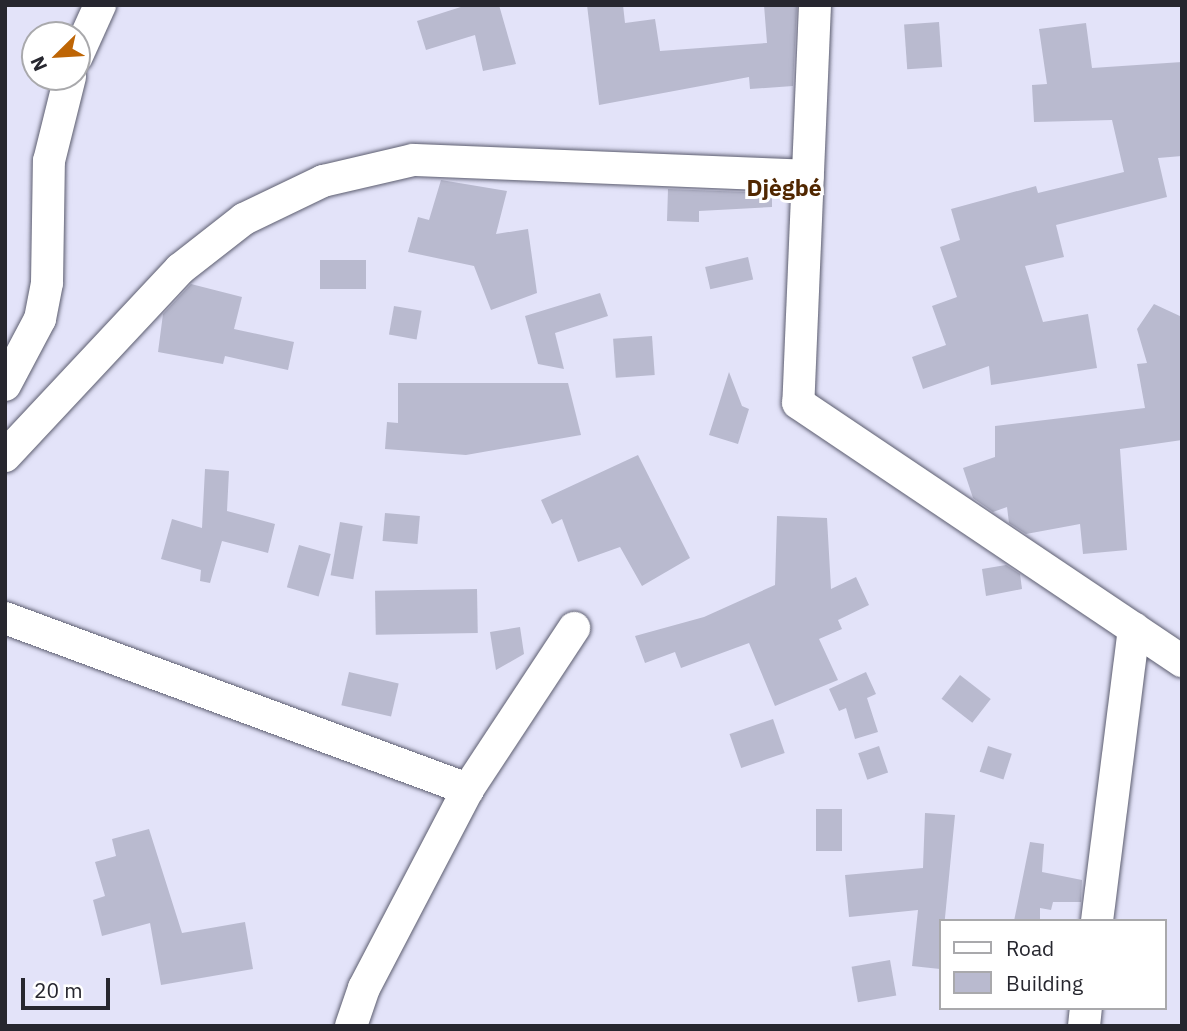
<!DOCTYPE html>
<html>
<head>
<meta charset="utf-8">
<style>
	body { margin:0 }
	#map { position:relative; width:1187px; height:1031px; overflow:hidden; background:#e3e3f9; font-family:"IBM Plex Sans",sans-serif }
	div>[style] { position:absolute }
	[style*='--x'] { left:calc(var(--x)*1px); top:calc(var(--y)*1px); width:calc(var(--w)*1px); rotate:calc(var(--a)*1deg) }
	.building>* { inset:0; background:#b9bacf; transform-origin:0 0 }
	.roads { filter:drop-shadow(0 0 2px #5c5d6f) drop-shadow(0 0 2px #5c5d6f) }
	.street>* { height:32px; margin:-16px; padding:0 16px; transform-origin:16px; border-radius:16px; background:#fff }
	span { translate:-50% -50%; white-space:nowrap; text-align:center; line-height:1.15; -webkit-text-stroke:6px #fff; paint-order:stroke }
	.quarter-label { font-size:23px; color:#512700; font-weight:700 }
	.frame { position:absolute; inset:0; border:7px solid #27272f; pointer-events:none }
	.legend { position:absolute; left:939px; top:919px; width:228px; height:91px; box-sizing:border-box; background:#fff; border:2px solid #a9a9ac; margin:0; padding:9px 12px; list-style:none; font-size:21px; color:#27272f }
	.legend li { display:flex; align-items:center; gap:14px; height:35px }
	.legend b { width:35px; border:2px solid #a9a9ac }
	.north { position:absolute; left:21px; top:21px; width:70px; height:70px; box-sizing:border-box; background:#fff; border:2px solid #a9a9ac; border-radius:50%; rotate:246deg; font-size:19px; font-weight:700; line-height:28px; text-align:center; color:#27272f }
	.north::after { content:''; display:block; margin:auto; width:24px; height:32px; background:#be6505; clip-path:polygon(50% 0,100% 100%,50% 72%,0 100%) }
	.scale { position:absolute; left:21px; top:978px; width:89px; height:32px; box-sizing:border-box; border:4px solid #27272f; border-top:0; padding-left:9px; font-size:21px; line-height:24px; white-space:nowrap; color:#27272f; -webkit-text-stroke:5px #fff; paint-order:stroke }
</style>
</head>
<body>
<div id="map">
	<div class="building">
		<i style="clip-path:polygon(467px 5px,499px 5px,516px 64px,483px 71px,475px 35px,426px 50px,417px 21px)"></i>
		<i style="clip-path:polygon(587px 5px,623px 5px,625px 23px,655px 19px,660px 51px,767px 43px,764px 5px,797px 5px,793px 86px,750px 89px,749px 77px,599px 105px)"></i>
		<i style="left:939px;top:22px;width:45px;height:35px;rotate:86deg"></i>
		<i style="clip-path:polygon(1086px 23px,1092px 68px,1182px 62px,1182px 156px,1158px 158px,1167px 197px,1056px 225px,1064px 257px,1025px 266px,1043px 322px,1088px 314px,1097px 368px,991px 385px,989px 366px,923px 389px,912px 357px,946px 345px,932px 306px,957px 297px,940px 247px,960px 240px,951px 209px,1036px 186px,1038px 193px,1124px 172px,1112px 120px,1034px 122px,1032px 85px,1047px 84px,1039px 29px)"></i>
		<i style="clip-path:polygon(441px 180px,507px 191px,496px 234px,528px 229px,537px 293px,491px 310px,474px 266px,408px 252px,418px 217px,429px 220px)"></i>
		<i style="clip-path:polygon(668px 189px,772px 193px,772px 207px,699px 211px,699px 222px,667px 221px)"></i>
		<i style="left:748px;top:257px;width:23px;height:44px;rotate:77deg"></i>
		<i style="left:366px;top:260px;width:29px;height:46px;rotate:90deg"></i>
		<i style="clip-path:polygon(191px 284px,242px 297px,234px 329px,294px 342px,288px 370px,225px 356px,223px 364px,158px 352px,163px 314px)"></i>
		<i style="clip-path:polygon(600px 293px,608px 316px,555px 333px,564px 369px,538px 364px,525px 316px)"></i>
		<i style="clip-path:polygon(1154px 304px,1182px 317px,1182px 440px,1120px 449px,1127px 550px,1083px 554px,1080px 524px,1026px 534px,1009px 523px,1007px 507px,993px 512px,973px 498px,963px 468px,995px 457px,995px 426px,1145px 408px,1137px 364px,1147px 363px,1137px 329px)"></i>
		<i style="left:394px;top:306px;width:28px;height:29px;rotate:10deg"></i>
		<i style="left:652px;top:336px;width:39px;height:39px;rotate:86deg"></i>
		<i style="clip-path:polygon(729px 372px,742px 406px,749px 409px,738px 444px,709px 435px)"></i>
		<i style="clip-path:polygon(398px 383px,568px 383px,581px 435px,466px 455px,385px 449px,387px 422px,398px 423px)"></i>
		<i style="clip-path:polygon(638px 455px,690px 558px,642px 586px,620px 547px,578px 562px,562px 519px,552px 524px,541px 500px)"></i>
		<i style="clip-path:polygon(205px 469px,229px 471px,227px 511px,275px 524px,268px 553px,222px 541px,210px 583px,200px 581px,201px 570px,161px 559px,172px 519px,202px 528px)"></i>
		<i style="left:385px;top:513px;width:35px;height:28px;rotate:5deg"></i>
		<i style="clip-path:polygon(777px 516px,827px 518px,831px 589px,856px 577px,869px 605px,838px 620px,842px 629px,819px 639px,838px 680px,775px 706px,749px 643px,681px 668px,675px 652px,645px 663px,635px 636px,704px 617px,775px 585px)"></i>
		<i style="left:340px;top:522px;width:23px;height:54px;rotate:10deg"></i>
		<i style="left:299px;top:545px;width:33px;height:44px;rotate:16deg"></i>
		<i style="clip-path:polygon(1006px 565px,1020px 574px,1022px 589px,986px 596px,982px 569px)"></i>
		<i style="left:477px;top:589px;width:44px;height:102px;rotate:89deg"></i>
		<i style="clip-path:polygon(520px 627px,524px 654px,496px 670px,490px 632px)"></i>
		<i style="left:349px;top:672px;width:51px;height:34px;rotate:13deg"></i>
		<i style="clip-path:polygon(866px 672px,876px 694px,867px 698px,878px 732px,855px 739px,846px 708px,839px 711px,829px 689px)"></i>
		<i style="left:960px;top:675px;width:39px;height:30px;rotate:38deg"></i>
		<i style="left:773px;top:719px;width:36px;height:46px;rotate:71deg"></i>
		<i style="left:879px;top:746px;width:28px;height:22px;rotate:71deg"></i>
		<i style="left:988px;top:746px;width:25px;height:27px;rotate:18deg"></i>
		<i style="left:816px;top:809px;width:26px;height:42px"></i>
		<i style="clip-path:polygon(925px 813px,955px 815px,940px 969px,912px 966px,918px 910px,849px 917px,845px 875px,923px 868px)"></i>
		<i style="clip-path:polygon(149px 829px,182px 933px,245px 922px,253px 969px,161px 985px,150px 923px,102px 936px,93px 900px,105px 896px,95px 862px,116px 856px,112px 839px)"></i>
		<i style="clip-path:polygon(1030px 842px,1044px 844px,1042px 872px,1082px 880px,1081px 902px,1053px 902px,1051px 910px,1040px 908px,1040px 921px,1014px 921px)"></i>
		<i style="left:890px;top:960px;width:36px;height:39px;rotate:80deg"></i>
	</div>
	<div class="roads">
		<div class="street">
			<i style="--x:815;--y:5;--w:398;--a:92.4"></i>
			<i style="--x:798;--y:403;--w:463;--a:33.9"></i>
			<i style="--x:77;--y:56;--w:56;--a:-65.7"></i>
			<i style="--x:5;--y:385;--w:75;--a:-62.1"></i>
			<i style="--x:40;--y:319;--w:37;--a:-79"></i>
			<i style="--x:47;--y:283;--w:122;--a:-89.1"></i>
			<i style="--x:49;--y:161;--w:87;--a:-76"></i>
			<i style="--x:5;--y:456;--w:256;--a:-46.9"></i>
			<i style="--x:180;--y:269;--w:81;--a:-38"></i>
			<i style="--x:244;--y:219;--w:88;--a:-25.7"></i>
			<i style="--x:323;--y:181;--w:92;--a:-13.1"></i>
			<i style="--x:413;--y:160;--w:395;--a:2.3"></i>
			<i style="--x:5;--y:618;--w:494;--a:20.3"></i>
			<i style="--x:1097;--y:921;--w:295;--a:-82.8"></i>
			<i style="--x:351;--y:1026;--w:40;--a:-71.1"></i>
			<i style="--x:364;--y:988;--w:225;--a:-62.4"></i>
			<i style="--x:468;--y:789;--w:193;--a:-56.6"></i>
			<i style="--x:1084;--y:1026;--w:18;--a:-84"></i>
		</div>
	</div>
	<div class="quarter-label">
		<span style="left:784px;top:187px">Djègbé</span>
	</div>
	<div class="frame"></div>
	<ul class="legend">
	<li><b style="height:9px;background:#fff"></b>Road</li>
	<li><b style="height:19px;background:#b9bacf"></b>Building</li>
	</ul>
	<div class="north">N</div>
	<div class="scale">20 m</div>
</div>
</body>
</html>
